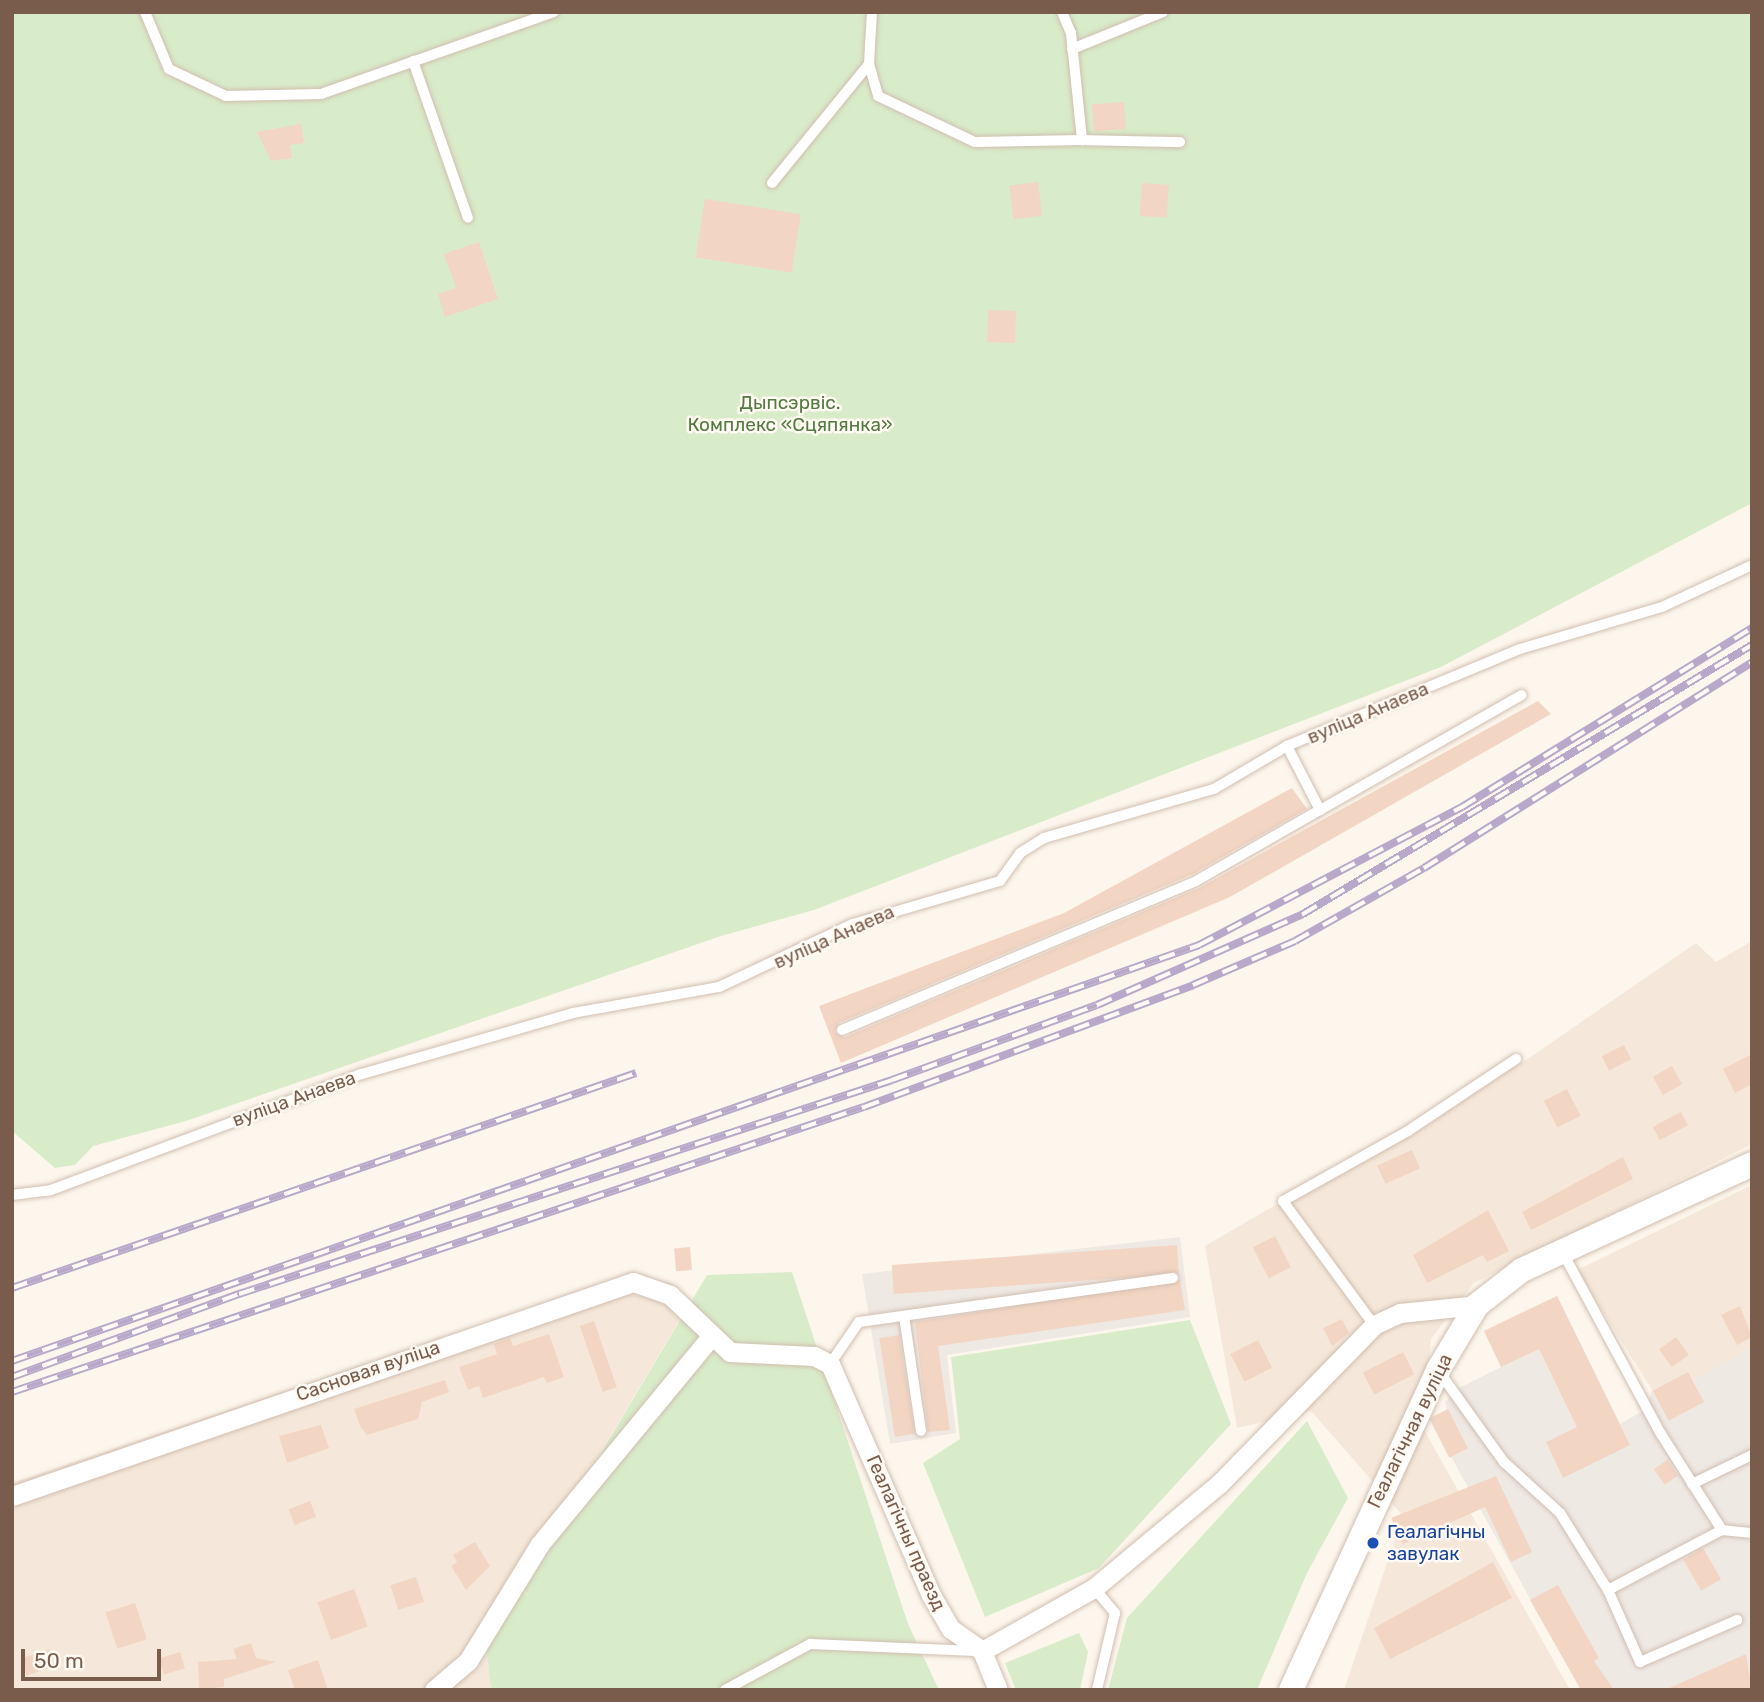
<!DOCTYPE html>
<html>
<head>
<meta charset="utf-8">
<style>
	body { margin:0 }
	#map { position:relative; width:1764px; height:1702px; overflow:hidden; background:#fdf6ec; font-family:Rubik,sans-serif }
	div>[style] { position:absolute }
	[style*='--x'] { left:calc(var(--x)*1px); top:calc(var(--y)*1px); width:calc(var(--w)*1px); rotate:calc(var(--a)*1deg) }
	.residential>* { inset:0; background:#f5e8da }
	.industrial>* { inset:0; background:#efe9e4 }
	.green>* { inset:0; background:#d8ecc9 }
	.building>* { inset:0; background:#f3d5c3; transform-origin:0 0 }
	.roads { filter:drop-shadow(0 0 2px #d1beb0) drop-shadow(0 0 2px #d1beb0) }
	.service>* { height:10px; margin:-5px; padding:0 5px; transform-origin:5px; border-radius:5px; background:#fff }
	.minor>* { height:19px; margin:-9.5px; padding:0 9.5px; transform-origin:9.5px; border-radius:9.5px; background:#fff }
	.tertiary>* { height:24px; margin:-12px; padding:0 12px; transform-origin:12px; border-radius:12px; background:#fff }
	.rail>* { height:8px; margin-top:-4px; transform-origin:0; background:repeating-linear-gradient(90deg,#fffaf3 0 16px,#b9a8c9 0 32px); box-sizing:border-box; border-block:2px solid #b9a8c9 }
	.dots>* { width:19px; height:19px; translate:-50% -50%; box-sizing:border-box; border:4px solid #fffaf3; border-radius:50% }
	span { translate:-50% -50%; white-space:nowrap; text-align:center; line-height:1.15; -webkit-text-stroke:5px #fffaf3; paint-order:stroke }
	.park-label { font-size:19px; color:#537a41 }
	.street-label { font-size:19px; color:#7a5c4d }
	.transit-label { font-size:19px; color:#164399 }
	.left { translate:0 -50%; text-align:left }
	.frame { position:absolute; inset:0; border:14px solid #7a5c4d; pointer-events:none }
	.scale { position:absolute; left:21px; top:1649px; width:140px; height:32px; box-sizing:border-box; border:4px solid #7a5c4d; border-top:0; padding-left:9px; font-size:21px; line-height:24px; white-space:nowrap; color:#7a5c4d; -webkit-text-stroke:5px #fffaf3; paint-order:stroke }
</style>
</head>
<body>
<div id="map">
	<div class="residential">
		<i style="clip-path:polygon(1752px 941px,1752px 1144px,1474px 1283px,1431px 1339px,1423px 1428px,1570px 1690px,1344px 1690px,1403px 1516px,1311px 1411px,1237px 1428px,1205px 1246px,1529px 1058px,1696px 943px,1716px 962px)"></i>
		<i style="clip-path:polygon(1752px 1185px,1752px 1347px,1693px 1381px,1652px 1390px,1577px 1270px)"></i>
		<i style="clip-path:polygon(626px 1276px,671px 1283px,682px 1316px,486px 1645px,491px 1690px,12px 1690px,12px 1483px)"></i>
	</div>
	<div class="industrial">
		<i style="clip-path:polygon(1180px 1237px,1190px 1317px,947px 1355px,956px 1433px,890px 1444px,862px 1274px)"></i>
		<i style="clip-path:polygon(1557px 1296px,1620px 1424px,1646px 1409px,1652px 1390px,1688px 1372px,1693px 1381px,1752px 1347px,1752px 1690px,1581px 1690px,1430px 1419px,1447px 1410px,1445px 1402px,1459px 1388px,1501px 1367px,1484px 1331px)"></i>
	</div>
	<div class="green">
		<i style="clip-path:polygon(12px 12px,1752px 12px,1752px 503px,1441px 667px,814px 910px,721px 936px,186px 1121px,93px 1146px,75px 1165px,55px 1168px,12px 1131px)"></i>
		<i style="clip-path:polygon(792px 1272px,908px 1624px,939px 1690px,491px 1690px,486px 1646px,707px 1275px)"></i>
		<i style="clip-path:polygon(1190px 1320px,1231px 1424px,1099px 1568px,985px 1617px,923px 1463px,960px 1439px,951px 1357px)"></i>
		<i style="clip-path:polygon(1307px 1421px,1348px 1498px,1307px 1573px,1257px 1690px,1108px 1690px,1127px 1618px)"></i>
		<i style="clip-path:polygon(1079px 1633px,1088px 1652px,1080px 1690px,1016px 1690px,1005px 1663px)"></i>
	</div>
	<div class="building">
		<i style="left:1124px;top:102px;width:27px;height:32px;rotate:86deg"></i>
		<i style="clip-path:polygon(301px 124px,304px 143px,290px 145px,292px 158px,271px 161px,257px 132px)"></i>
		<i style="left:1038px;top:182px;width:34px;height:29px;rotate:83deg"></i>
		<i style="left:1142px;top:183px;width:27px;height:33px;rotate:4deg"></i>
		<i style="left:705px;top:199px;width:97px;height:59px;rotate:9deg"></i>
		<i style="clip-path:polygon(479px 242px,498px 299px,445px 317px,438px 294px,456px 288px,444px 254px)"></i>
		<i style="left:988px;top:310px;width:28px;height:32px;rotate:2deg"></i>
		<i style="clip-path:polygon(1538px 701px,1551px 714px,1230px 897px,841px 1063px,819px 1006px,1064px 913px,1292px 788px,1307px 809px,1193px 874px,839px 1023px,835px 1032px,845px 1037px,1199px 888px)"></i>
		<i style="left:1624px;top:1045px;width:16px;height:25px;rotate:63deg"></i>
		<i style="clip-path:polygon(1752px 1054px,1752px 1084px,1735px 1093px,1723px 1069px)"></i>
		<i style="left:1672px;top:1066px;width:21px;height:22px;rotate:61deg"></i>
		<i style="left:1567px;top:1089px;width:30px;height:26px;rotate:63deg"></i>
		<i style="left:1681px;top:1112px;width:15px;height:32px;rotate:62deg"></i>
		<i style="left:1412px;top:1150px;width:20px;height:38px;rotate:66deg"></i>
		<i style="clip-path:polygon(1623px 1157px,1633px 1179px,1531px 1230px,1522px 1212px)"></i>
		<i style="clip-path:polygon(1488px 1210px,1509px 1251px,1487px 1262px,1483px 1255px,1427px 1283px,1413px 1255px)"></i>
		<i style="left:1275px;top:1236px;width:35px;height:25px;rotate:63deg"></i>
		<i style="left:1177px;top:1245px;width:29px;height:286px;rotate:86deg"></i>
		<i style="left:690px;top:1247px;width:23px;height:16px;rotate:85deg"></i>
		<i style="clip-path:polygon(1180px 1280px,1185px 1310px,938px 1346px,950px 1430px,928px 1432px,915px 1322px)"></i>
		<i style="clip-path:polygon(1557px 1296px,1630px 1445px,1563px 1478px,1546px 1442px,1577px 1427px,1539px 1349px,1501px 1367px,1484px 1331px)"></i>
		<i style="clip-path:polygon(1740px 1306px,1752px 1337px,1737px 1345px,1721px 1315px)"></i>
		<i style="clip-path:polygon(1342px 1319px,1349px 1333px,1332px 1346px,1323px 1328px)"></i>
		<i style="left:594px;top:1321px;width:70px;height:15px;rotate:71deg"></i>
		<i style="clip-path:polygon(549px 1334px,564px 1377px,547px 1383px,544px 1377px,483px 1398px,479px 1386px,468px 1390px,459px 1367px,497px 1354px,494px 1344px,510px 1338px,513px 1346px)"></i>
		<i style="left:899px;top:1335px;width:100px;height:20px;rotate:81deg"></i>
		<i style="left:1676px;top:1337px;width:22px;height:21px;rotate:54deg"></i>
		<i style="left:1258px;top:1340px;width:31px;height:31px;rotate:63deg"></i>
		<i style="left:1403px;top:1352px;width:25px;height:45px;rotate:63deg"></i>
		<i style="left:1688px;top:1372px;width:34px;height:40px;rotate:62deg"></i>
		<i style="clip-path:polygon(445px 1380px,449px 1392px,422px 1402px,418px 1419px,367px 1435px,360px 1426px,354px 1409px)"></i>
		<i style="left:1448px;top:1409px;width:44px;height:21px;rotate:63deg"></i>
		<i style="clip-path:polygon(321px 1425px,329px 1448px,287px 1463px,279px 1436px)"></i>
		<i style="left:1667px;top:1460px;width:19px;height:16px;rotate:55deg"></i>
		<i style="clip-path:polygon(1496px 1476px,1532px 1552px,1511px 1562px,1485px 1507px,1403px 1544px,1391px 1518px)"></i>
		<i style="left:310px;top:1501px;width:17px;height:23px;rotate:69deg"></i>
		<i style="clip-path:polygon(475px 1542px,490px 1566px,466px 1590px,451px 1566px,457px 1562px,453px 1555px)"></i>
		<i style="left:1703px;top:1548px;width:36px;height:23px;rotate:60deg"></i>
		<i style="clip-path:polygon(1493px 1562px,1512px 1598px,1390px 1659px,1374px 1628px)"></i>
		<i style="left:416px;top:1577px;width:26px;height:27px;rotate:72deg"></i>
		<i style="clip-path:polygon(1558px 1585px,1599px 1658px,1594px 1661px,1614px 1690px,1581px 1690px,1530px 1600px)"></i>
		<i style="left:354px;top:1589px;width:40px;height:39px;rotate:70deg"></i>
		<i style="left:135px;top:1603px;width:38px;height:31px;rotate:72deg"></i>
		<i style="clip-path:polygon(251px 1643px,256px 1658px,276px 1662px,224px 1679px,224px 1687px,199px 1689px,198px 1662px,237px 1659px,233px 1649px)"></i>
		<i style="left:49px;top:1649px;width:18px;height:30px;rotate:71deg"></i>
		<i style="left:180px;top:1652px;width:17px;height:22px;rotate:73deg"></i>
		<i style="clip-path:polygon(1746px 1654px,1752px 1690px,1665px 1690px)"></i>
		<i style="clip-path:polygon(318px 1660px,328px 1690px,295px 1690px,288px 1670px)"></i>
	</div>
	<div class="roads">
		<div class="service">
			<i style="--x:145;--y:12;--w:62;--a:67.2"></i>
			<i style="--x:169;--y:69;--w:63;--a:25.3"></i>
			<i style="--x:226;--y:96;--w:95;--a:-1.2"></i>
			<i style="--x:321;--y:94;--w:247;--a:-19.4"></i>
			<i style="--x:1062;--y:12;--w:23;--a:67"></i>
			<i style="--x:1071;--y:33;--w:108;--a:84.1"></i>
			<i style="--x:1082;--y:140;--w:98;--a:1.2"></i>
			<i style="--x:1072;--y:49;--w:98;--a:-22.1"></i>
			<i style="--x:413;--y:61;--w:166;--a:70.7"></i>
			<i style="--x:869;--y:64;--w:33;--a:74"></i>
			<i style="--x:878;--y:96;--w:107;--a:25.4"></i>
			<i style="--x:975;--y:142;--w:107;--a:-1.1"></i>
			<i style="--x:772;--y:183;--w:154;--a:-50.8"></i>
			<i style="--x:869;--y:64;--w:52;--a:-86.7"></i>
			<i style="--x:1320;--y:810;--w:232;--a:-29.7"></i>
			<i style="--x:842;--y:1030;--w:384;--a:-22.8"></i>
			<i style="--x:1196;--y:881;--w:143;--a:-29.8"></i>
			<i style="--x:1320;--y:810;--w:72;--a:-117.3"></i>
			<i style="--x:12;--y:1195;--w:39;--a:-7"></i>
			<i style="--x:51;--y:1190;--w:332;--a:-20.5"></i>
			<i style="--x:362;--y:1074;--w:220;--a:-16.1"></i>
			<i style="--x:573;--y:1013;--w:148;--a:-10.1"></i>
			<i style="--x:719;--y:987;--w:148;--a:-25.2"></i>
			<i style="--x:853;--y:924;--w:153;--a:-16.3"></i>
			<i style="--x:1000;--y:881;--w:34;--a:-54"></i>
			<i style="--x:1020;--y:853;--w:28;--a:-32"></i>
			<i style="--x:1044;--y:838;--w:177;--a:-16.1"></i>
			<i style="--x:1214;--y:789;--w:85;--a:-30.5"></i>
			<i style="--x:1287;--y:746;--w:252;--a:-22.6"></i>
			<i style="--x:1520;--y:649;--w:148;--a:-16.5"></i>
			<i style="--x:1662;--y:607;--w:99;--a:-25"></i>
			<i style="--x:1563;--y:1253;--w:206;--a:61.6"></i>
			<i style="--x:1661;--y:1434;--w:114;--a:57.6"></i>
			<i style="--x:1722;--y:1530;--w:30;--a:6"></i>
			<i style="--x:904;--y:1316;--w:116;--a:81.6"></i>
			<i style="--x:1374;--y:1325;--w:154;--a:-126.3"></i>
			<i style="--x:1283;--y:1201;--w:143;--a:-29.2"></i>
			<i style="--x:1408;--y:1131;--w:130;--a:-33.7"></i>
			<i style="--x:830;--y:1364;--w:51;--a:-55.4"></i>
			<i style="--x:859;--y:1322;--w:317;--a:-8"></i>
			<i style="--x:1440;--y:1373;--w:110;--a:54.3"></i>
			<i style="--x:1504;--y:1462;--w:76;--a:42.3"></i>
			<i style="--x:1560;--y:1513;--w:91;--a:58.1"></i>
			<i style="--x:1608;--y:1590;--w:79;--a:66"></i>
			<i style="--x:1640;--y:1662;--w:106;--a:-23.4"></i>
			<i style="--x:1692;--y:1484;--w:67;--a:-25.8"></i>
			<i style="--x:1094;--y:1588;--w:33;--a:50"></i>
			<i style="--x:1115;--y:1613;--w:79;--a:103.2"></i>
			<i style="--x:1608;--y:1590;--w:129;--a:-27.8"></i>
			<i style="--x:725;--y:1690;--w:97;--a:-28.4"></i>
			<i style="--x:810;--y:1644;--w:165;--a:2.4"></i>
		</div>
		<div class="minor">
			<i style="--x:12;--y:1496;--w:657;--a:-19.01"></i>
			<i style="--x:633;--y:1282;--w:39;--a:19"></i>
			<i style="--x:670;--y:1295;--w:83;--a:43.5"></i>
			<i style="--x:730;--y:1352;--w:84;--a:2.7"></i>
			<i style="--x:814;--y:1356;--w:18;--a:27"></i>
			<i style="--x:830;--y:1364;--w:252;--a:66.4"></i>
			<i style="--x:931;--y:1595;--w:39;--a:60"></i>
			<i style="--x:951;--y:1629;--w:38;--a:35"></i>
			<i style="--x:982;--y:1651;--w:42;--a:67.7"></i>
			<i style="--x:982;--y:1651;--w:129;--a:-29.4"></i>
			<i style="--x:1094;--y:1588;--w:163;--a:-39.8"></i>
			<i style="--x:1219;--y:1484;--w:222;--a:-45.7"></i>
			<i style="--x:1374;--y:1325;--w:29;--a:-25"></i>
			<i style="--x:1400;--y:1313;--w:77;--a:-5.9"></i>
			<i style="--x:434;--y:1690;--w:45;--a:-40.5"></i>
			<i style="--x:468;--y:1661;--w:137;--a:-58.4"></i>
			<i style="--x:540;--y:1544;--w:266;--a:-50.5"></i>
		</div>
		<div class="tertiary">
			<i style="--x:1291;--y:1690;--w:352;--a:-65.3"></i>
			<i style="--x:1438;--y:1370;--w:76;--a:-59"></i>
			<i style="--x:1477;--y:1305;--w:57;--a:-37.9"></i>
			<i style="--x:1522;--y:1270;--w:253;--a:-24.7"></i>
		</div>
	</div>
	<div class="rail">
		<i style="--x:12;--y:1288;--w:660;--a:-19.01"></i>
		<i style="--x:12;--y:1361;--w:1258;--a:-19.31"></i>
		<i style="--x:1199;--y:945;--w:297;--a:-27.7"></i>
		<i style="--x:1462;--y:807;--w:341;--a:-31.7"></i>
		<i style="--x:12;--y:1377;--w:242;--a:-20.1"></i>
		<i style="--x:239;--y:1294;--w:687;--a:-18.14"></i>
		<i style="--x:892;--y:1080;--w:218;--a:-20.1"></i>
		<i style="--x:1097;--y:1005;--w:225;--a:-23.8"></i>
		<i style="--x:1303;--y:914;--w:523;--a:-30.93"></i>
		<i style="--x:12;--y:1392;--w:898;--a:-18.5"></i>
		<i style="--x:864;--y:1107;--w:351;--a:-20.3"></i>
		<i style="--x:1193;--y:985;--w:111;--a:-23.3"></i>
		<i style="--x:1295;--y:941;--w:148;--a:-29.5"></i>
		<i style="--x:1424;--y:868;--w:387;--a:-32.1"></i>
	</div>
	<div class="dots">
		<i style="left:1373px;top:1543px;background:#1a4fb4"></i>
	</div>
	<div class="park-label">
		<span style="left:790px;top:414px">Дыпсэрвіс.<br>Комплекс «Сцяпянка»</span>
	</div>
	<div class="street-label">
		<span style="left:1368px;top:713px;rotate:-23deg">вуліца Анаева</span>
		<span style="left:834px;top:937px;rotate:-24deg">вуліца Анаева</span>
		<span style="left:294px;top:1099px;rotate:-20deg">вуліца Анаева</span>
		<span style="left:368px;top:1371px;rotate:-19deg">Сасновая вуліца</span>
		<span style="left:1410px;top:1431px;rotate:-64deg">Геалагічная вуліца</span>
		<span style="left:906px;top:1533px;rotate:66deg">Геалагічны праезд</span>
	</div>
	<div class="transit-label">
		<span class="left" style="left:1387px;top:1543px">Геалагічны<br>завулак</span>
	</div>
	<div class="frame"></div>
	<div class="scale">50 m</div>
</div>
</body>
</html>
